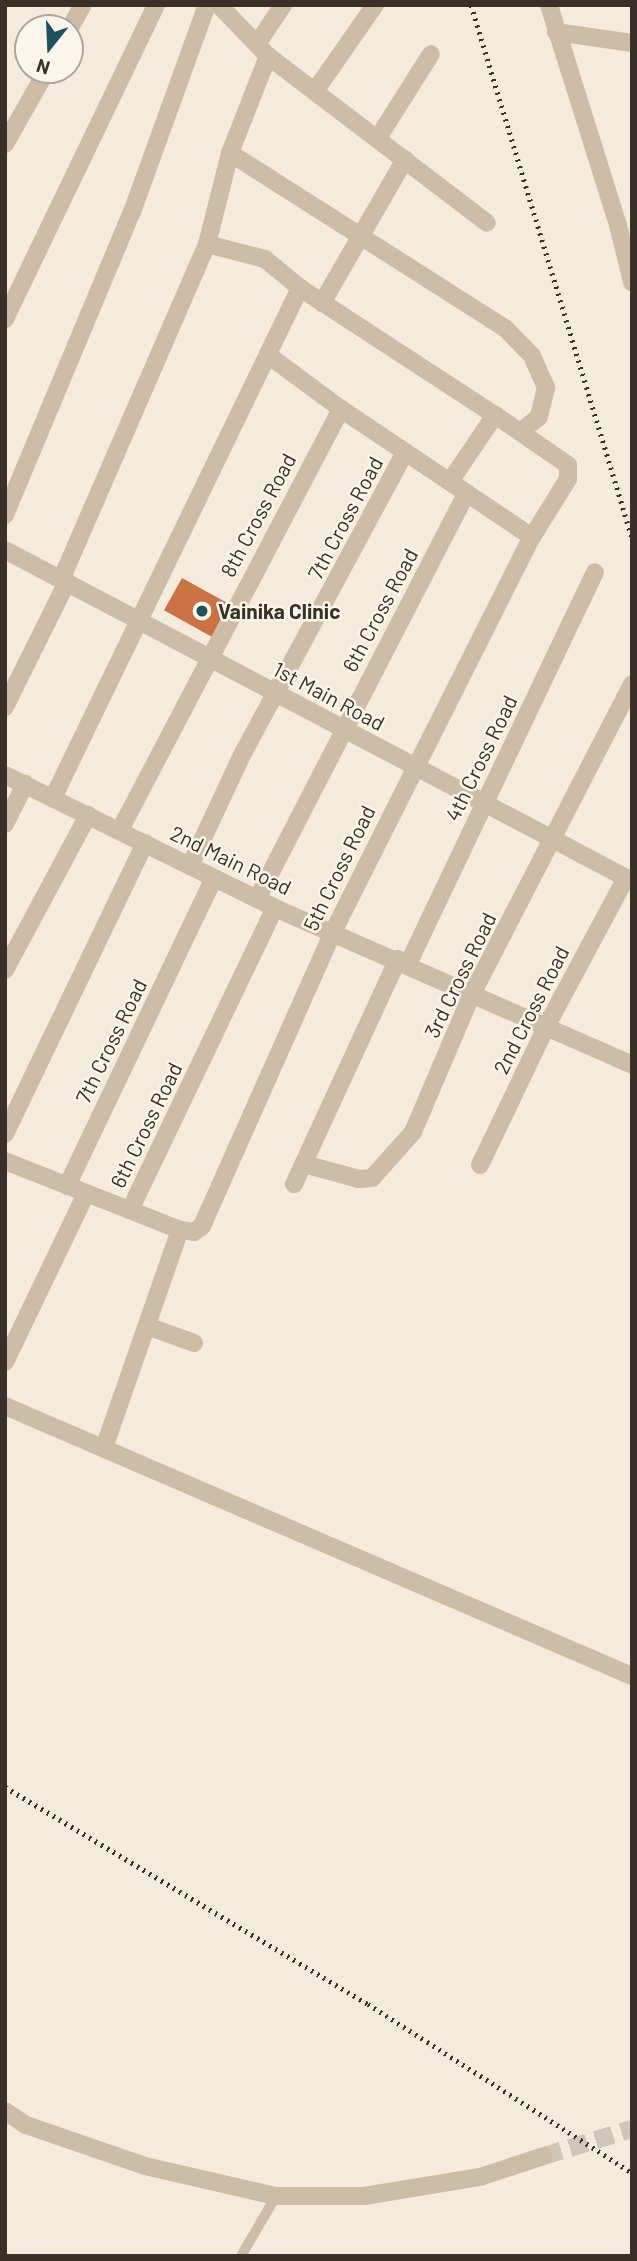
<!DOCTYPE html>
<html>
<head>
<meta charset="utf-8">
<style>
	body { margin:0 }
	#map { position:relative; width:637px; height:2261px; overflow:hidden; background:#f4ebdd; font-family:Barlow,sans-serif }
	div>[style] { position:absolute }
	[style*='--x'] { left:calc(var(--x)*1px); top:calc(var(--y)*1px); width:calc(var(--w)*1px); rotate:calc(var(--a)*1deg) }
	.building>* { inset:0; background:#cb7244; transform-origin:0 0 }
	.street-tunnel>* { height:18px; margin-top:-9px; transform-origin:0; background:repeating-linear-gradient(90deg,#cfc6b9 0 18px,transparent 0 27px) }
	.lane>* { height:10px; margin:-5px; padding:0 5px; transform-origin:5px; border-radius:5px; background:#cdbda8 }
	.street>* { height:18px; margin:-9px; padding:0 9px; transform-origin:9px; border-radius:9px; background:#cdbda8 }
	.rail>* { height:5px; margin-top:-2.5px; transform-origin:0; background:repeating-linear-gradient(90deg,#393029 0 2px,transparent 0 7px) }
	.dots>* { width:19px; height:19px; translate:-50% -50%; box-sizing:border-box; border:4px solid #fbf5ea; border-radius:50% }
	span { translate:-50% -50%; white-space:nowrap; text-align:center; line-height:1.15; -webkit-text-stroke:5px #fbf5ea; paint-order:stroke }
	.street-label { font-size:21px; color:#393029 }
	.poi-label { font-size:21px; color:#393029; font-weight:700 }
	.left { translate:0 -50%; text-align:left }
	.frame { position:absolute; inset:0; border:7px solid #393029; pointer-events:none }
	.north { position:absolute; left:14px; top:14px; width:70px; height:70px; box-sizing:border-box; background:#fbf5ea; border:2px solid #ada69d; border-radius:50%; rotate:198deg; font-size:19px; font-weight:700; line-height:28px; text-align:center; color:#393029 }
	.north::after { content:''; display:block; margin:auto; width:24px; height:32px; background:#1c525d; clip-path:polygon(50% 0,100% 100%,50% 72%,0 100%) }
</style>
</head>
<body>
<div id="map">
	<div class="building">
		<i style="left:182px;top:578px;width:58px;height:37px;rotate:29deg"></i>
	</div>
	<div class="street-tunnel">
		<i style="--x:544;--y:2156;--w:92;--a:-17.1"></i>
	</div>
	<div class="lane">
		<i style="--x:241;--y:2256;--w:69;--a:-59.7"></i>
	</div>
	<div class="street">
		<i style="--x:549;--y:5;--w:231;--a:72.6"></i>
		<i style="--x:618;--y:225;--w:59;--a:76.2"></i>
		<i style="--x:70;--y:28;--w:26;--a:-61"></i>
		<i style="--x:556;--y:32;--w:77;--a:8.2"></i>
		<i style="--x:257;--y:44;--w:47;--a:-56.3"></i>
		<i style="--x:268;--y:56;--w:275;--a:37.3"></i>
		<i style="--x:315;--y:91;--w:105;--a:-55.1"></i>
		<i style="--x:378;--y:138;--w:99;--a:-57.8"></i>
		<i style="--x:5;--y:144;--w:85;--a:-60.4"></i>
		<i style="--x:230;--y:153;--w:327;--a:32.5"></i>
		<i style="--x:506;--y:329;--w:37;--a:46"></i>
		<i style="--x:532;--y:356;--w:35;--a:66"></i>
		<i style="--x:546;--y:388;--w:30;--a:104"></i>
		<i style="--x:539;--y:417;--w:23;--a:142"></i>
		<i style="--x:207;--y:244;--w:60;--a:14.5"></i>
		<i style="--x:265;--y:259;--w:45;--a:39.6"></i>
		<i style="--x:300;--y:288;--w:233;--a:33.1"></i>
		<i style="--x:322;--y:303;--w:166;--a:-60"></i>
		<i style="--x:5;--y:319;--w:348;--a:-64.3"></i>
		<i style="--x:268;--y:355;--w:91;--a:36.5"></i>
		<i style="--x:341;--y:409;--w:230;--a:33.8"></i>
		<i style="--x:5;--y:515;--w:329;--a:-67.3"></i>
		<i style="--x:132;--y:212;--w:220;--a:-70.1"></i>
		<i style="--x:5;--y:550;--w:709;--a:27.83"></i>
		<i style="--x:61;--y:580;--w:366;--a:-66.5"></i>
		<i style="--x:207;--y:244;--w:94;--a:-75.8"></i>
		<i style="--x:230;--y:153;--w:104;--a:-68.6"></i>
		<i style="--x:268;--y:56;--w:71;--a:-133.9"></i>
		<i style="--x:5;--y:707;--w:140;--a:-63.6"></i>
		<i style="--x:5;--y:775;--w:301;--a:26.2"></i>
		<i style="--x:275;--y:908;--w:390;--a:23.7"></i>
		<i style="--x:53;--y:798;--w:567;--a:-64.16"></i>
		<i style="--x:5;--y:824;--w:45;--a:-63.4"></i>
		<i style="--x:120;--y:830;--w:475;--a:-62.3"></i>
		<i style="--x:190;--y:866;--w:123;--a:-64.9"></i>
		<i style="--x:242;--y:755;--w:344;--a:-61.7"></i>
		<i style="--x:257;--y:899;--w:457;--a:-62.7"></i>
		<i style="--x:408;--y:964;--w:434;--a:-64.5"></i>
		<i style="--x:5;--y:970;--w:176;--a:-61.8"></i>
		<i style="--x:5;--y:1134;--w:323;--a:-64.3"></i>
		<i style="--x:5;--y:1161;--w:188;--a:21.5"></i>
		<i style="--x:180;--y:1230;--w:14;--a:8"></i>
		<i style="--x:194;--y:1232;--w:10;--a:-37"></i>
		<i style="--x:202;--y:1226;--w:322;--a:-66"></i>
		<i style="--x:333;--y:932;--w:442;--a:-63.3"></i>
		<i style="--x:532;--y:537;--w:68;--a:-58.2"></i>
		<i style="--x:568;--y:479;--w:14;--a:-90"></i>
		<i style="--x:568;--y:465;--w:88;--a:-145.6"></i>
		<i style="--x:495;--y:415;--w:78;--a:124.1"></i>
		<i style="--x:304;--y:1164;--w:57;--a:15.3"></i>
		<i style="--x:359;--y:1179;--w:13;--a:-4"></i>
		<i style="--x:372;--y:1178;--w:62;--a:-48.3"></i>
		<i style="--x:413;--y:1132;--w:148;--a:-66.9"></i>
		<i style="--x:471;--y:996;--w:351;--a:-62.7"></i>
		<i style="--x:480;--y:1165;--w:153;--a:-64.4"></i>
		<i style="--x:546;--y:1027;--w:169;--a:-61.8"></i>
		<i style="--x:294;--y:1184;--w:248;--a:-65.2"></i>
		<i style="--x:67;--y:1186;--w:341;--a:-64.5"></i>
		<i style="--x:130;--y:1210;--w:335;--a:-64.4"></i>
		<i style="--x:147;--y:1326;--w:50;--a:19.9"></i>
		<i style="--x:5;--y:1362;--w:187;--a:-64.3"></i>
		<i style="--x:5;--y:1406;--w:683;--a:23.3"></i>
		<i style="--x:104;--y:1448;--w:231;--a:-70.8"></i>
		<i style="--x:5;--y:2111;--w:25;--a:34"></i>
		<i style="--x:26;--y:2125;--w:126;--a:19"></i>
		<i style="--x:145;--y:2166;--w:134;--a:12.9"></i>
		<i style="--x:276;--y:2196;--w:88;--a:0"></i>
		<i style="--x:364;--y:2196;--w:118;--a:-9.3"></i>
		<i style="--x:480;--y:2177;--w:67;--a:-18.2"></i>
	</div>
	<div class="rail">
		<i style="--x:471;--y:5;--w:557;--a:73.19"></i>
		<i style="--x:5;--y:1787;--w:423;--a:30.9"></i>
		<i style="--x:368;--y:2004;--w:313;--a:32.6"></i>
	</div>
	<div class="dots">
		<i style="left:202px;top:611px;background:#1c525d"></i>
	</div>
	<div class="street-label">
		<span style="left:258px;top:515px;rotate:-62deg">8th Cross Road</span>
		<span style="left:345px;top:518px;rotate:-62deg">7th Cross Road</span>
		<span style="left:380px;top:610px;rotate:-62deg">6th Cross Road</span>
		<span style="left:329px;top:696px;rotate:28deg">1st Main Road</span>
		<span style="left:481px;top:758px;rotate:-64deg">4th Cross Road</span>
		<span style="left:231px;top:860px;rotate:26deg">2nd Main Road</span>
		<span style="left:339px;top:868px;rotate:-64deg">5th Cross Road</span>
		<span style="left:460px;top:975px;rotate:-64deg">3rd Cross Road</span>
		<span style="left:531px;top:1010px;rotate:-63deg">2nd Cross Road</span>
		<span style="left:111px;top:1041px;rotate:-64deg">7th Cross Road</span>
		<span style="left:146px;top:1125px;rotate:-64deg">6th Cross Road</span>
	</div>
	<div class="poi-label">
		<span class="left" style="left:218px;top:611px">Vainika Clinic</span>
	</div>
	<div class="frame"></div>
	<div class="north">N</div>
</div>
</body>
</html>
